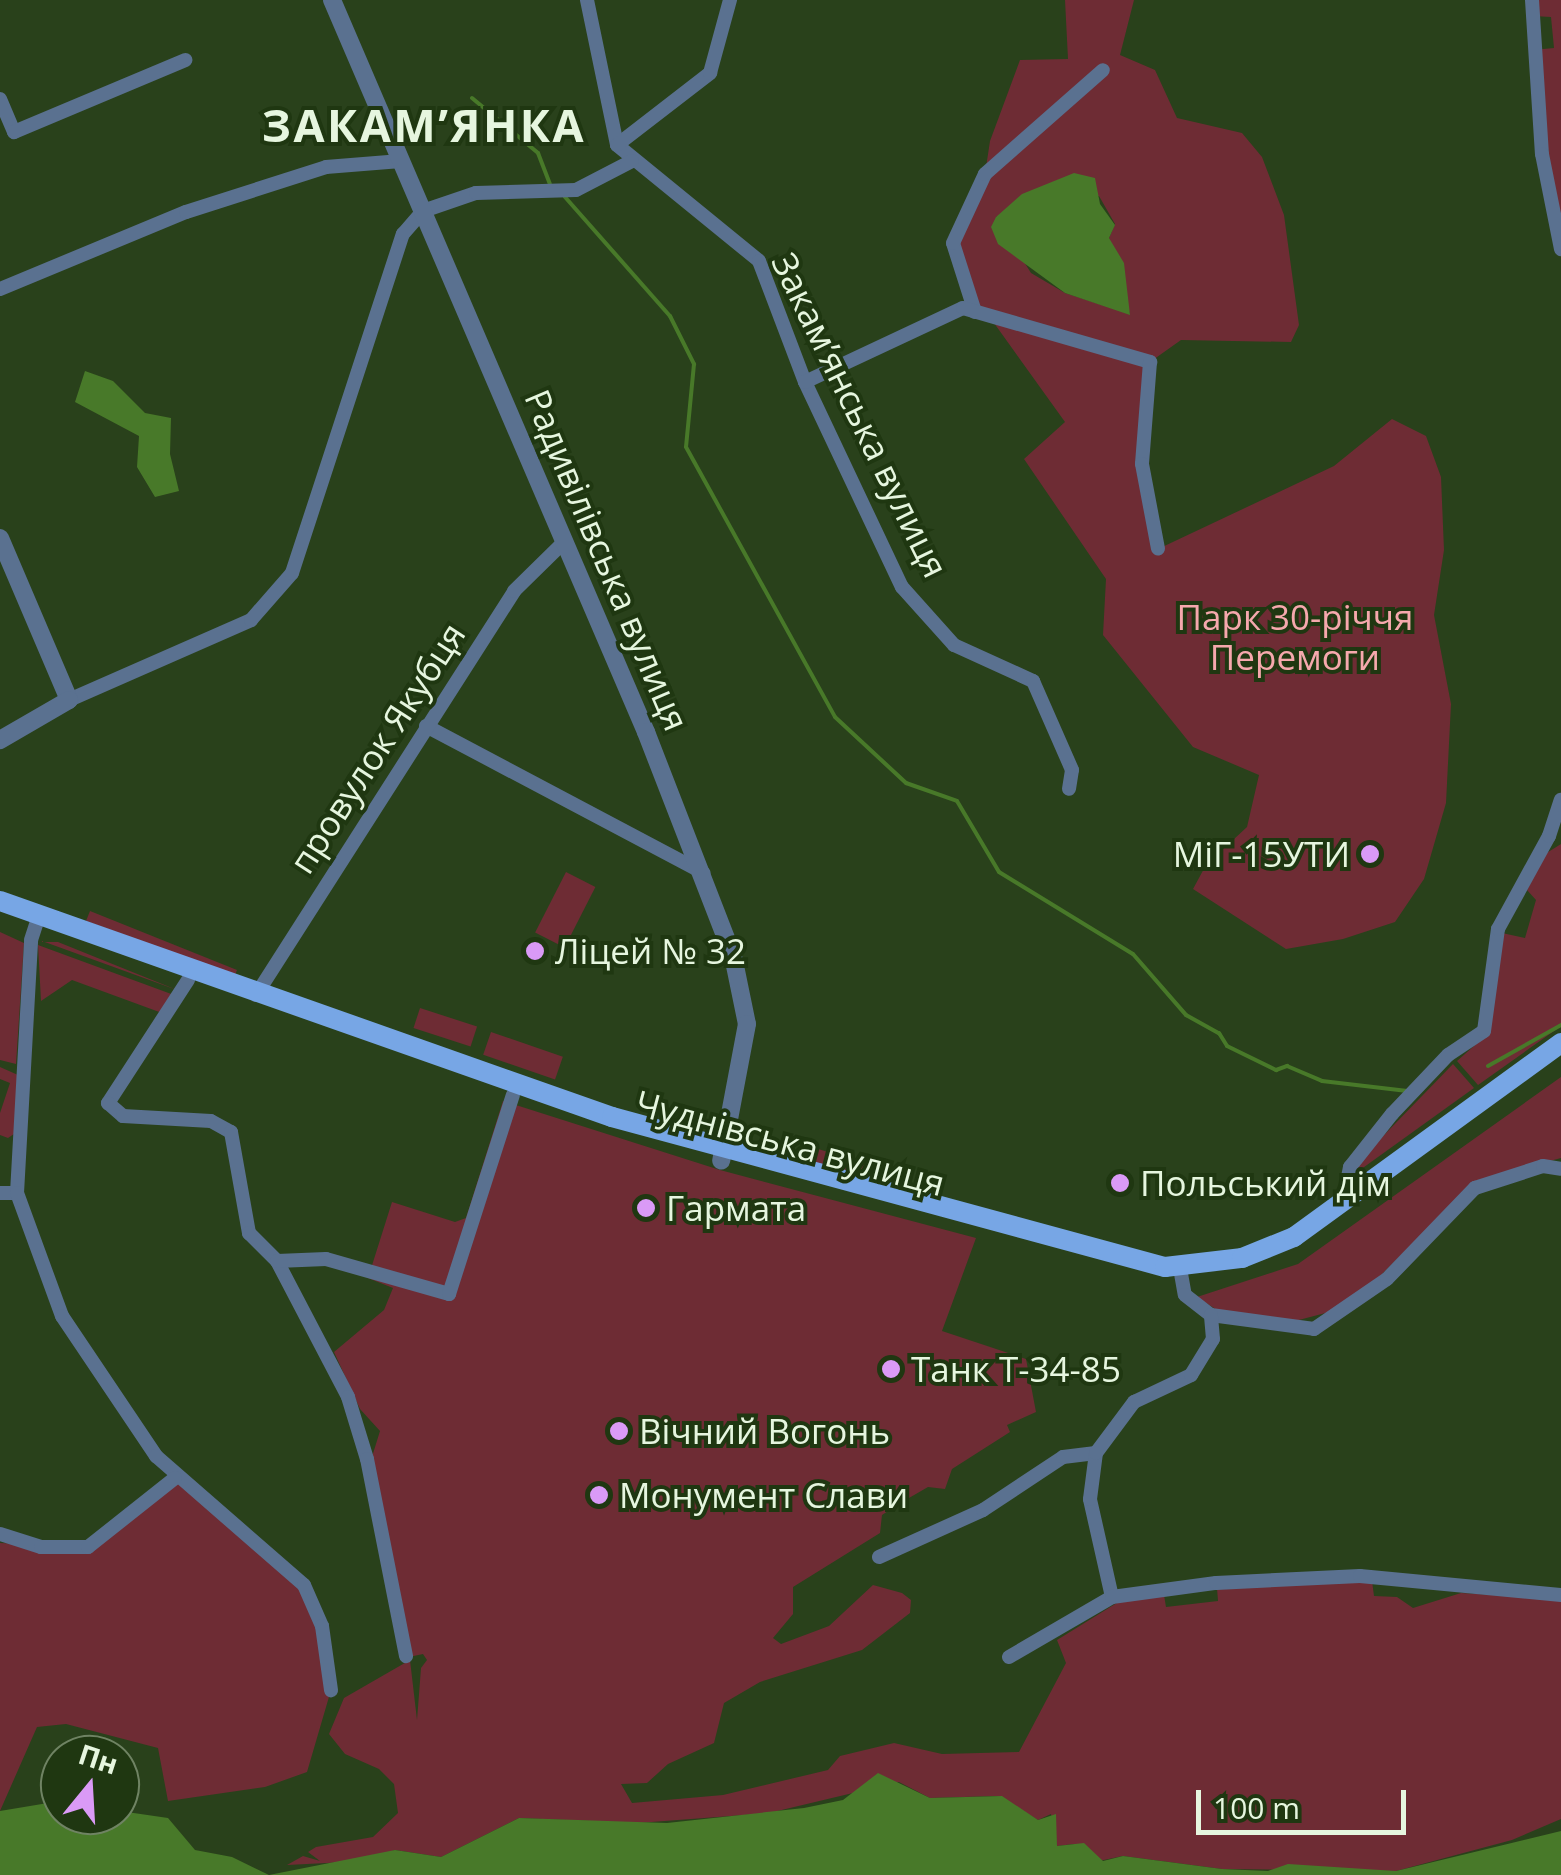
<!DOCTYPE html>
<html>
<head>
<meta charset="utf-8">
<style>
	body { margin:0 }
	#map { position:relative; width:1561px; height:1875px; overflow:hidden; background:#29411b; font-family:"Open Sans",sans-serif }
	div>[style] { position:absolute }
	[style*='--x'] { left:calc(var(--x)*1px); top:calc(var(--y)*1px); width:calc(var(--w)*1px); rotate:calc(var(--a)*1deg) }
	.green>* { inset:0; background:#6e2c34; transform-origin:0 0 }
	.water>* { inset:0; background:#487929 }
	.stream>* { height:4px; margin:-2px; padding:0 2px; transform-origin:2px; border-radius:2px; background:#487929 }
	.minor>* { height:14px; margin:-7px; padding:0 7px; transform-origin:7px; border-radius:7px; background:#5a7190 }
	.tertiary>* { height:18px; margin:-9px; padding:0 9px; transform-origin:9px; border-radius:9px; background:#5a7190 }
	.primary>* { height:20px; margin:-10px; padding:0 10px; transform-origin:10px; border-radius:10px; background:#77a6e5 }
	.dots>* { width:28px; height:28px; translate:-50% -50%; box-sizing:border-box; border:5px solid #1f3711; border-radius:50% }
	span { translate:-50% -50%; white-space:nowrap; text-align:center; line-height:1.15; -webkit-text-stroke:8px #1f3711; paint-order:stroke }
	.street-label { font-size:35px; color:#e6f6df }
	.park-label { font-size:35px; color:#f6a8ad }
	.poi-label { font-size:35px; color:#e6f6df }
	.right { translate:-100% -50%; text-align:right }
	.left { translate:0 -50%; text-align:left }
	.district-label { font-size:45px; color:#e6f6df; font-weight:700; letter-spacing:2.5px }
	.north { position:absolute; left:40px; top:1735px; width:100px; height:100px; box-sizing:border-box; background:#1f3711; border:2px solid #6f8363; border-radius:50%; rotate:18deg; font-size:28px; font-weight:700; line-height:40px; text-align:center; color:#e6f6df }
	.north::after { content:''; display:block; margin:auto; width:35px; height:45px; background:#da9af6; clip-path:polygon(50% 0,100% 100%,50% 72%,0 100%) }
	.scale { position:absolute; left:1196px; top:1790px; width:210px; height:45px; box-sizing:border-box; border:5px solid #e6f6df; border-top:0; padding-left:12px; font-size:30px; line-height:35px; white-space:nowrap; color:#e6f6df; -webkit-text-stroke:8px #1f3711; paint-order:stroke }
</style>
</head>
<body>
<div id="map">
	<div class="green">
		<i style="clip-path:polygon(evenodd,1065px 0,1134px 0,1120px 55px,1155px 70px,1177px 118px,1242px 133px,1262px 157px,1284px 215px,1299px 325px,1291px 342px,1181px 340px,1150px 362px,1142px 402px,1158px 549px,1334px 466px,1392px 419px,1426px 436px,1441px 477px,1444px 550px,1434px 615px,1451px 704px,1446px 803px,1424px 879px,1395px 922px,1343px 939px,1286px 949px,1193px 889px,1206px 865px,1247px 827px,1259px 775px,1193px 747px,1103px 635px,1106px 579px,1024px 459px,1065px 422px,989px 316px,975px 312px,955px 263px,964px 214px,985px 174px,990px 141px,1020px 60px,1068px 59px,1065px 0,1099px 196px,1115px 224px,1109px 238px,1130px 314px,1065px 293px,1031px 273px,996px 217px,1013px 207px,1099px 196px)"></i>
		<i style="clip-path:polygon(1533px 0,1561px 0,1561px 234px,1533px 50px,1554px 48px,1551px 17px,1533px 16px)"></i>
		<i style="clip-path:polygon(1561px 844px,1561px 1026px,1478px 1085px,1457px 1061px,1483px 1038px,1502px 933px,1525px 938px,1536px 900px,1527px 890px,1545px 854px)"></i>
		<i style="left:566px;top:872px;width:33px;height:68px;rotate:27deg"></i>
		<i style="clip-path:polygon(90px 911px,237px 970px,235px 975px,86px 921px)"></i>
		<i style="clip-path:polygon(0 932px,24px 943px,16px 1064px,0 1060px)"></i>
		<i style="clip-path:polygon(41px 941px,58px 942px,177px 990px,42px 941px)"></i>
		<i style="clip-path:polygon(38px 945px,174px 995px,162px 1013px,72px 980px,41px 1001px)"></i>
		<i style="left:420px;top:1008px;width:60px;height:21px;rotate:18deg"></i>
		<i style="left:491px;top:1032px;width:76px;height:24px;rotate:19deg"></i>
		<i style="clip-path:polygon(1453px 1064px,1474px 1088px,1353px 1175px,1355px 1165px)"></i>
		<i style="clip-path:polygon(0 1067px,18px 1075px,14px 1134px,8px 1138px,0 1135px,0 1113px,10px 1083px,0 1079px)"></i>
		<i style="clip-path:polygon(1561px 1077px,1561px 1158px,1475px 1181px,1374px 1282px,1333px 1311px,1295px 1321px,1217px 1310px,1197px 1297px,1298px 1264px)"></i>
		<i style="clip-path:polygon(503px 1101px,720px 1170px,976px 1238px,942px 1331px,1026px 1359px,1036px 1412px,1007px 1425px,1010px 1432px,952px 1469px,945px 1489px,928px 1487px,902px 1502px,882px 1515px,880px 1533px,793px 1587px,793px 1614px,773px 1638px,781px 1644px,829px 1626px,873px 1585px,902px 1593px,911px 1600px,910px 1613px,862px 1650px,760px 1682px,724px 1703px,714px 1743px,668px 1764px,647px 1783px,621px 1784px,632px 1803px,723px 1795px,828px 1770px,840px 1756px,894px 1743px,942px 1754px,1019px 1752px,1066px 1663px,1057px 1640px,1120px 1601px,1164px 1595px,1166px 1607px,1218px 1601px,1217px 1588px,1372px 1581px,1374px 1596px,1397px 1597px,1413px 1608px,1461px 1593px,1561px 1599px,1561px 1819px,1512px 1840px,1396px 1871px,1222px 1869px,1123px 1856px,1099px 1861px,1074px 1844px,1057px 1846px,1051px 1814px,1038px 1820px,997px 1796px,930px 1798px,899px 1782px,769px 1813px,638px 1823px,519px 1818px,441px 1857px,395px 1850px,366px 1861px,287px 1865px,303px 1856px,320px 1861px,308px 1852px,316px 1847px,373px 1837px,398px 1813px,394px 1784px,379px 1769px,345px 1754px,329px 1734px,344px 1698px,410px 1660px,417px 1720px,421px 1668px,427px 1660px,423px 1654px,409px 1657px,371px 1460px,380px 1431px,360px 1409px,334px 1352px,384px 1310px,393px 1288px,368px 1278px,392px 1202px,455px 1222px,466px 1218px)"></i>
		<i style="clip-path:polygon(815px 1148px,873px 1166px,870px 1179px,805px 1163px)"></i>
		<i style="clip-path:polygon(175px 1478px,304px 1585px,322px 1626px,331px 1690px,307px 1772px,265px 1787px,168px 1801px,158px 1748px,66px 1724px,37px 1727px,0 1811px,0 1543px,88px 1547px)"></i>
	</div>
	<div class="water">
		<i style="clip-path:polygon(1074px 173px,1095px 178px,1100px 204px,1115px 225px,1109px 238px,1124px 263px,1130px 315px,1065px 293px,998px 244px,991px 227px,996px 217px,1022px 194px)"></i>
		<i style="clip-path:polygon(85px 371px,113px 381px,145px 413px,171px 418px,170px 454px,179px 491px,155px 497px,137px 467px,139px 436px,75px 402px)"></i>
		<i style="clip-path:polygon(878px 1773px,930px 1798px,1002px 1796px,1038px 1820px,1056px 1814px,1057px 1846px,1084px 1843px,1103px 1861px,1123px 1856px,1222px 1869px,1268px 1871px,1288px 1864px,1396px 1871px,1561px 1831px,1561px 1875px,0 1875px,0 1811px,60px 1801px,60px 1815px,120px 1811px,168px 1818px,195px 1850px,232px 1857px,269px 1875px,395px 1850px,441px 1857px,519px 1818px,667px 1823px,804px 1808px,843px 1800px)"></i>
	</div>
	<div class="stream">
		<i style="--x:472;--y:98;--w:86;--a:39.8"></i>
		<i style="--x:538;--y:153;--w:33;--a:69"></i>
		<i style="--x:565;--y:197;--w:159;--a:48.6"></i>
		<i style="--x:670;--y:316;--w:54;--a:63.4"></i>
		<i style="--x:694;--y:364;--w:83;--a:95.5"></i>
		<i style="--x:686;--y:447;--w:308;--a:61.1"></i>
		<i style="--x:835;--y:717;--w:97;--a:42.9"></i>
		<i style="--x:906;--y:783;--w:54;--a:19.4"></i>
		<i style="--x:957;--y:801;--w:82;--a:59.4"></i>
		<i style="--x:999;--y:872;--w:157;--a:31.5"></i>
		<i style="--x:1133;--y:954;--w:81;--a:49"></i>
		<i style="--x:1186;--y:1015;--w:38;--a:29"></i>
		<i style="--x:1219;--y:1033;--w:15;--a:58"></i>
		<i style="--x:1227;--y:1046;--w:55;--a:26.1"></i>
		<i style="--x:1276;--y:1070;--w:12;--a:-20"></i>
		<i style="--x:1287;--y:1066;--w:38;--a:23"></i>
		<i style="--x:1322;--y:1081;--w:86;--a:6.7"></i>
		<i style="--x:1488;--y:1066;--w:84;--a:-29.3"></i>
	</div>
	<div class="minor">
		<i style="--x:587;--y:0;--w:148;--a:78.3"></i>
		<i style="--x:617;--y:145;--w:183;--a:39.2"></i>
		<i style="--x:759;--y:261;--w:129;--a:69.2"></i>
		<i style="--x:805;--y:382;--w:227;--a:64.7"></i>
		<i style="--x:902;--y:587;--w:78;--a:48.1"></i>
		<i style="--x:954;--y:645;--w:87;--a:24.5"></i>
		<i style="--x:1033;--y:681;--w:97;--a:66.3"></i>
		<i style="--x:1072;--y:770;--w:19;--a:99"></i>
		<i style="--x:1532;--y:0;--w:154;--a:86.3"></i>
		<i style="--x:1542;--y:154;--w:97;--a:78.7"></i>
		<i style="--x:0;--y:99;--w:36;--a:67"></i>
		<i style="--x:14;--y:132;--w:186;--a:-22.8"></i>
		<i style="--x:617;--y:145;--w:118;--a:-37.7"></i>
		<i style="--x:710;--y:73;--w:76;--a:-74.7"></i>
		<i style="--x:0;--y:289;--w:201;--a:-22.5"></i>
		<i style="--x:186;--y:212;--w:147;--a:-17.8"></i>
		<i style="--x:326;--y:167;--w:75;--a:-4.6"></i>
		<i style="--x:975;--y:312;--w:72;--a:-107.7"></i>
		<i style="--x:953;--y:243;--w:76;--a:-65.1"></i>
		<i style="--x:985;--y:174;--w:157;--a:-41.4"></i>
		<i style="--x:805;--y:382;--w:174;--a:-25.1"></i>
		<i style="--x:963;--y:308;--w:195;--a:16.1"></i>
		<i style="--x:1150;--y:362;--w:102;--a:94.5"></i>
		<i style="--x:1142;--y:464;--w:86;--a:79.3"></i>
		<i style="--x:69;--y:700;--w:199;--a:-23.7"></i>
		<i style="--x:251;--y:620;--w:62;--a:-48.9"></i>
		<i style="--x:292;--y:573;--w:357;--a:-71.9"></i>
		<i style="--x:403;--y:234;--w:30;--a:-49"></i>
		<i style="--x:423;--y:211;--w:56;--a:-18.8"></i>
		<i style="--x:476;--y:193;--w:100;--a:-1.7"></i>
		<i style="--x:576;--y:190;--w:63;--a:-27.4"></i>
		<i style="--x:426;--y:726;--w:314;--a:27.9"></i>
		<i style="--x:188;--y:980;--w:147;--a:123"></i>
		<i style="--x:108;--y:1103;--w:20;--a:41"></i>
		<i style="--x:123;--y:1116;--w:88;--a:3.3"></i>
		<i style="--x:211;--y:1121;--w:23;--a:29"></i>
		<i style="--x:231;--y:1132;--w:103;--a:79.9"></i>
		<i style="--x:249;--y:1233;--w:40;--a:45"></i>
		<i style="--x:277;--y:1261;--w:153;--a:62.4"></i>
		<i style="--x:348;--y:1397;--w:65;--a:73"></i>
		<i style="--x:367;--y:1459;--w:201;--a:78.8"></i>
		<i style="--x:256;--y:995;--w:479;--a:-57.4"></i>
		<i style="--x:514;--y:591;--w:66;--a:-44.4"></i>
		<i style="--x:0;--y:1193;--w:17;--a:0"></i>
		<i style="--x:17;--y:1193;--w:253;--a:-86.8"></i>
		<i style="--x:31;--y:940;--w:26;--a:-72"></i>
		<i style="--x:17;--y:1193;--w:131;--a:69.9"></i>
		<i style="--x:62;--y:1316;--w:169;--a:56.1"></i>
		<i style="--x:156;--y:1456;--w:196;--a:41.1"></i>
		<i style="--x:304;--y:1585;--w:45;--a:66.3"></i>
		<i style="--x:322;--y:1626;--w:65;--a:82"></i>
		<i style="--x:1343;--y:1203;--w:37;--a:-79"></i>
		<i style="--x:1350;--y:1167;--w:68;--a:-51.6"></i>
		<i style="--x:1392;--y:1114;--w:81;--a:-46.5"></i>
		<i style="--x:1448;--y:1055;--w:43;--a:-33.7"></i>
		<i style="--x:1484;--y:1031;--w:103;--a:-82.2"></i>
		<i style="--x:1498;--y:929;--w:106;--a:-61.3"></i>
		<i style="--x:1549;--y:836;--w:38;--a:-72"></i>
		<i style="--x:277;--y:1261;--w:49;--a:-2.3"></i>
		<i style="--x:326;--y:1259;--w:128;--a:15.9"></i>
		<i style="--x:449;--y:1294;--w:209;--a:-72.2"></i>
		<i style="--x:1180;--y:1268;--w:27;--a:80"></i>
		<i style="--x:1185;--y:1295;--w:33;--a:38"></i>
		<i style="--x:1211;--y:1315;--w:104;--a:7.7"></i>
		<i style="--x:1314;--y:1329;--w:88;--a:-34.4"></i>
		<i style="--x:1387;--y:1279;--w:127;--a:-46"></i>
		<i style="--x:1475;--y:1188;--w:71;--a:-17.9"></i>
		<i style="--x:1543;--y:1166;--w:18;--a:9"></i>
		<i style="--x:0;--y:1534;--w:43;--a:17.6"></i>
		<i style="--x:41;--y:1547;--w:47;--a:0"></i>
		<i style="--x:88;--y:1547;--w:111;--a:-38.4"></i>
		<i style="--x:879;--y:1557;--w:114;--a:-24.3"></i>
		<i style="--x:983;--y:1510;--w:96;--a:-33.5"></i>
		<i style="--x:1063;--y:1457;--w:33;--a:-7"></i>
		<i style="--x:1112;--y:1597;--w:100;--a:-102.7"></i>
		<i style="--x:1090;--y:1499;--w:46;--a:-82.6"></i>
		<i style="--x:1096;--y:1453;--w:64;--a:-53.3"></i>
		<i style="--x:1134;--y:1402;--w:63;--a:-25.3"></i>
		<i style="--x:1191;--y:1375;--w:42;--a:-58.6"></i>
		<i style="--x:1213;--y:1339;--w:24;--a:-95"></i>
		<i style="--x:1009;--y:1657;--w:119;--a:-30.2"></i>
		<i style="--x:1112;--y:1597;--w:105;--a:-7.7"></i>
		<i style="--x:1216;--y:1583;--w:144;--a:-2.8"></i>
		<i style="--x:1360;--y:1576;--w:202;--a:5.4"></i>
	</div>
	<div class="tertiary">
		<i style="--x:332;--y:0;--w:797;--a:66.78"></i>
		<i style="--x:646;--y:732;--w:240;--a:68.8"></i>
		<i style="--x:733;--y:956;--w:69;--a:78.4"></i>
		<i style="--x:747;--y:1024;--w:139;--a:100.7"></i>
		<i style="--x:0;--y:538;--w:176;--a:66.9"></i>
		<i style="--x:69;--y:700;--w:80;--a:149.9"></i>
	</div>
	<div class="primary">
		<i style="--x:0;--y:901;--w:649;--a:19.44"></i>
		<i style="--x:612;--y:1117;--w:573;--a:15.18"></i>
		<i style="--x:1165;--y:1267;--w:78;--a:-6.7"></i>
		<i style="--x:1242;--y:1258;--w:56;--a:-22"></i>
		<i style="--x:1294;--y:1237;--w:330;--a:-36"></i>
	</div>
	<div class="dots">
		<i style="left:1370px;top:854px;background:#da9af6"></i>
		<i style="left:535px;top:951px;background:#da9af6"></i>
		<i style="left:1120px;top:1183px;background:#da9af6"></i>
		<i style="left:646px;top:1208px;background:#da9af6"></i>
		<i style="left:891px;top:1369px;background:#da9af6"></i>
		<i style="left:619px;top:1431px;background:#da9af6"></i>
		<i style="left:599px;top:1495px;background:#da9af6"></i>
	</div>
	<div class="street-label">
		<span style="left:860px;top:415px;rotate:64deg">Закамʼянська вулиця</span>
		<span style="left:607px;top:560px;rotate:67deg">Радивілівська вулиця</span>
		<span style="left:377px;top:748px;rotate:-57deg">провулок Якубця</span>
		<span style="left:790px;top:1143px;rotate:15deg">Чуднівська вулиця</span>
	</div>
	<div class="park-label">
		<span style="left:1295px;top:637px">Парк 30-річчя<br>Перемоги</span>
	</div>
	<div class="poi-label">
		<span class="right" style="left:1350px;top:854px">МіГ-15УТИ</span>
		<span class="left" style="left:555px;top:951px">Ліцей № 32</span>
		<span class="left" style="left:1140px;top:1183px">Польський дім</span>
		<span class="left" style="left:666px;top:1208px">Гармата</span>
		<span class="left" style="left:911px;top:1369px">Танк Т-34-85</span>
		<span class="left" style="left:639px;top:1431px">Вічний Вогонь</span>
		<span class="left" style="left:619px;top:1495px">Монумент Слави</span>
	</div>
	<div class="district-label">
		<span style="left:424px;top:125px">ЗАКАМ’ЯНКА</span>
	</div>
	<div class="north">Пн</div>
	<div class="scale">100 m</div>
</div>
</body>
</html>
